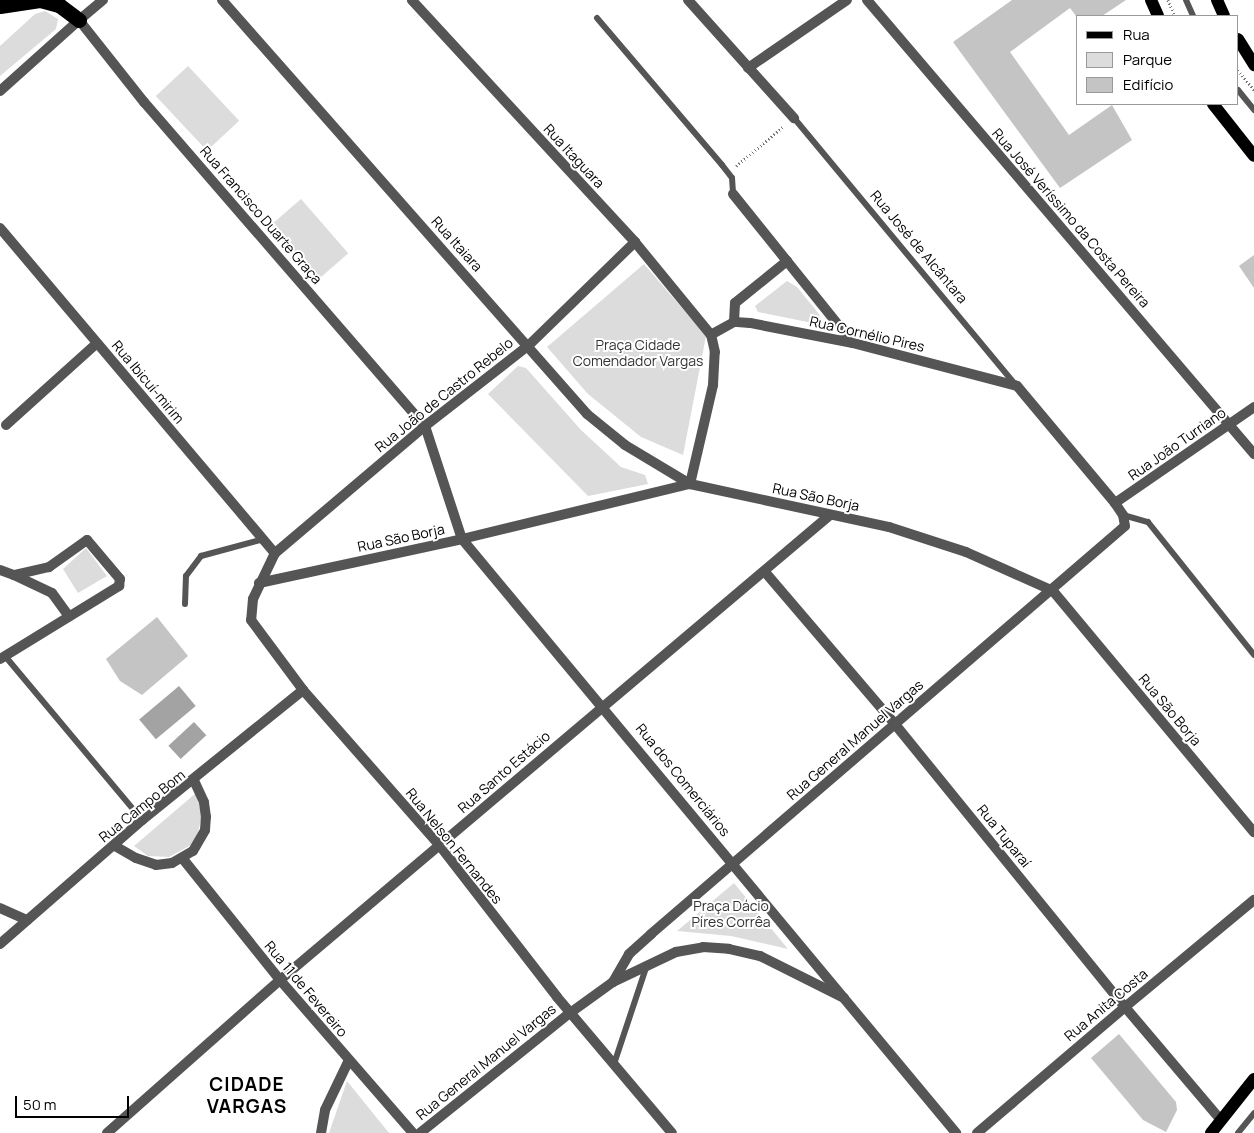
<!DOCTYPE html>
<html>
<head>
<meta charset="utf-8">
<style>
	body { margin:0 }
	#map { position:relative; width:1254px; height:1133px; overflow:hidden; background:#fff; font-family:Manrope,sans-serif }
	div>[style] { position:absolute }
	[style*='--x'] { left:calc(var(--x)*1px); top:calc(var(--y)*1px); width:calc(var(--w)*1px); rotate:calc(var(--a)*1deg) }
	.green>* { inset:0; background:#dcdcdc; transform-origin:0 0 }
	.water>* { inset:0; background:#a3a3a3; transform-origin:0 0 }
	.building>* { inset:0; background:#c4c4c4 }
	.path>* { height:2.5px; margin-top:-1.25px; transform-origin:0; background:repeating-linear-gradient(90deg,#777 0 1px,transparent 0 3.5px) }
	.service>* { height:6px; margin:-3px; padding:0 3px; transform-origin:3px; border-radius:3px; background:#555 }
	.minor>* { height:10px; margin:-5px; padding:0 5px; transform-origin:5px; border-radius:5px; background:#555 }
	.tertiary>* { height:10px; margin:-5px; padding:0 5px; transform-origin:5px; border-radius:5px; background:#555 }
	.primary>* { height:12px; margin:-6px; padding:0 6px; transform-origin:6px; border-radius:6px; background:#000 }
	.motorway>* { height:15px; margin:-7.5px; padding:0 7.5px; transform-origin:7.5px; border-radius:7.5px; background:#000 }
	span { translate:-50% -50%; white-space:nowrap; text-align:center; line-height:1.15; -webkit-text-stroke:4px #fff; paint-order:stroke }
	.street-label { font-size:14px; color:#000 }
	.park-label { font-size:14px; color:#333 }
	.district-label { font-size:19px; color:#000; font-weight:700; letter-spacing:1px }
	.legend { position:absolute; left:1076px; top:15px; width:162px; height:90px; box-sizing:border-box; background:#fff; border:1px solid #999; margin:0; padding:6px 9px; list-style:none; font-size:15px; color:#000 }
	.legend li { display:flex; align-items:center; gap:10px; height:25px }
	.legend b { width:25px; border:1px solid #999 }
	.scale { position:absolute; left:15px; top:1096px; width:114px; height:22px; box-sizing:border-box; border:2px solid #000; border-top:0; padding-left:6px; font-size:15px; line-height:18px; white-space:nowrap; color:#000; -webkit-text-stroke:4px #fff; paint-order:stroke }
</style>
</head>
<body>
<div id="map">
	<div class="green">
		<i style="clip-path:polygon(45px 11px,58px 19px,56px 29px,0 76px,0 46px,35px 14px)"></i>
		<i style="left:188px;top:66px;width:75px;height:44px;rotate:47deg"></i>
		<i style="left:301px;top:199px;width:72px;height:39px;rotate:49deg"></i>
		<i style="clip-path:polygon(644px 264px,706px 336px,683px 455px,641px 437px,588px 394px,547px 347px)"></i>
		<i style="clip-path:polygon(787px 281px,797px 287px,819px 314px,822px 325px,758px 312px,755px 306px)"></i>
		<i style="clip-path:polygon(518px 366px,526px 368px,581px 430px,621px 467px,645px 475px,648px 484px,588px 496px,488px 394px)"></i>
		<i style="clip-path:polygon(86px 548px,107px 576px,78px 593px,63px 569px)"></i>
		<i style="clip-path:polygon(196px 793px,202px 816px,197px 836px,191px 845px,169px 857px,148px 856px,134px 846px)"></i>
		<i style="clip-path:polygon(734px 883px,788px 949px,731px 936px,677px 931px)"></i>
		<i style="clip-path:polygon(347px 1081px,389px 1133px,329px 1133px)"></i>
	</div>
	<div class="water">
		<i style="left:179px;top:686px;width:26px;height:52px;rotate:50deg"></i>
		<i style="left:194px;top:722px;width:18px;height:35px;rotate:47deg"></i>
	</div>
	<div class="building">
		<i style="clip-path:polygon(1012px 0,1126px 0,1102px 16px,1076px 16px,1070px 8px,1010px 52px,1069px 135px,1112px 105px,1132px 140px,1060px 188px,953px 42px)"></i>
		<i style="clip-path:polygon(1254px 255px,1254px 288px,1239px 266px)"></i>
		<i style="clip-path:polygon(157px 617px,188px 656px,142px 695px,120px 681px,106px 659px)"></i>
		<i style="clip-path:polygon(1119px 1034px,1176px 1102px,1177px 1110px,1166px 1132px,1143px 1120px,1091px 1058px)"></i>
	</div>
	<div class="path">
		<i style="--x:1168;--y:0;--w:17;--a:66"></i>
		<i style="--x:1238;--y:70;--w:26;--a:51"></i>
		<i style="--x:736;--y:166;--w:62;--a:-39.8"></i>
	</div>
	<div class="service">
		<i style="--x:1186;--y:0;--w:17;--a:66"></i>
		<i style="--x:597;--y:18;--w:193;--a:49.6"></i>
		<i style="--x:722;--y:165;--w:16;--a:52"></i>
		<i style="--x:732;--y:178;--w:16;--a:86"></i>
		<i style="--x:1238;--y:90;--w:26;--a:51"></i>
		<i style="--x:794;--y:118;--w:347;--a:50.3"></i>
		<i style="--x:1123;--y:515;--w:26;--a:16"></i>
		<i style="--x:1148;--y:522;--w:170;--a:51.4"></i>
		<i style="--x:185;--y:604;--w:28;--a:-88"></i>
		<i style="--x:186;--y:576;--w:25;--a:-53"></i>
		<i style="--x:201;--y:556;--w:65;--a:-15.1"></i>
		<i style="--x:5;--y:656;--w:214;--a:50.1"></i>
		<i style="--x:614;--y:1064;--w:104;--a:-71.6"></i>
		<i style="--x:1238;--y:1133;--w:26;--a:-51"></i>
	</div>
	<div class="minor">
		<i style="--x:222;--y:0;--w:552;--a:48.6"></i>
		<i style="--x:587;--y:414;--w:49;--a:39.2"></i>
		<i style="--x:625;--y:445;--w:76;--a:31"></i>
		<i style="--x:690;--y:484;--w:102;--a:-76.9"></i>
		<i style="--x:713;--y:385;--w:33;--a:-87"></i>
		<i style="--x:715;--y:352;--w:17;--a:-103"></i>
		<i style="--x:711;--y:335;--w:120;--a:-129.3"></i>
		<i style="--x:635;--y:242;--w:329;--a:-132.7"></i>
		<i style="--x:688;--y:0;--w:159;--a:48.1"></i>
		<i style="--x:867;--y:0;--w:597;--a:49.55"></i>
		<i style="--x:748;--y:68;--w:120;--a:-34.5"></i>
		<i style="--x:0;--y:91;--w:106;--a:-41.9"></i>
		<i style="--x:733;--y:194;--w:191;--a:51.2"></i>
		<i style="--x:0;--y:228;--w:426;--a:49.8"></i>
		<i style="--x:734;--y:322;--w:19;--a:-87"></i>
		<i style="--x:735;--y:303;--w:67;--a:-38.9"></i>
		<i style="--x:6;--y:425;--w:122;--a:-42"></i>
		<i style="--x:425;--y:426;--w:132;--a:-37.9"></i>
		<i style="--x:529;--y:345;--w:148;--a:-44.2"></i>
		<i style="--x:1115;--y:503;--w:169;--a:-34.6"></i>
		<i style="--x:0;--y:570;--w:15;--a:20"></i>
		<i style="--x:765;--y:572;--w:199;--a:49.5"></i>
		<i style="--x:894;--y:723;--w:366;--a:50.9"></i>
		<i style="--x:1125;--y:1007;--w:168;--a:-39.7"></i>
		<i style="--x:259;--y:583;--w:208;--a:-12.2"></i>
		<i style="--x:462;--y:539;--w:235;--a:-13.6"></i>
		<i style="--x:690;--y:484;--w:204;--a:12.2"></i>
		<i style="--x:889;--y:527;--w:81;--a:18"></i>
		<i style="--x:966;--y:552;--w:95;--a:24.1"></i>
		<i style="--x:1053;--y:591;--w:314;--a:50.2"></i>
		<i style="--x:0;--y:659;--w:140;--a:-31.5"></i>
		<i style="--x:119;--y:586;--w:7;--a:-82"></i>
		<i style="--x:120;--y:579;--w:51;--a:-130.2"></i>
		<i style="--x:87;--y:540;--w:47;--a:144.6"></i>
		<i style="--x:49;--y:567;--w:36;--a:167"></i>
		<i style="--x:14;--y:575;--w:42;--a:25.3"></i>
		<i style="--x:52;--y:593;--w:29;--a:54"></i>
		<i style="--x:115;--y:846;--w:24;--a:30"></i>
		<i style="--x:136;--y:858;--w:21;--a:19"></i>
		<i style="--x:156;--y:865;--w:16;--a:-7"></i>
		<i style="--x:172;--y:863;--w:24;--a:-30"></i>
		<i style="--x:193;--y:851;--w:24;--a:-60"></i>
		<i style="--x:205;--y:830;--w:13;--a:-86"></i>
		<i style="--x:206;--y:817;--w:15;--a:-98"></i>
		<i style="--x:204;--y:802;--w:23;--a:-115"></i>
		<i style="--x:183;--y:859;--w:155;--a:51.3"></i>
		<i style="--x:280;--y:980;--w:203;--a:49"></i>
		<i style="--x:0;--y:908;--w:30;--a:24"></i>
		<i style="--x:0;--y:944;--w:189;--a:-41.1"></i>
		<i style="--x:142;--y:820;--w:207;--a:-38.9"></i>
		<i style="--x:613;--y:982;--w:32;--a:-60"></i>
		<i style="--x:629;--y:954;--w:30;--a:-42"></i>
		<i style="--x:651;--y:934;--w:625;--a:-40.72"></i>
		<i style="--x:1125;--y:526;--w:11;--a:-100"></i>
		<i style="--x:1123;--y:515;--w:14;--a:-124"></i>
		<i style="--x:1115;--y:503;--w:153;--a:-129.9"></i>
		<i style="--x:1017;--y:386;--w:170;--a:-165.3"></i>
		<i style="--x:853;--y:343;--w:105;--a:-169"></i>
		<i style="--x:750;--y:323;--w:16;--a:-176"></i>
		<i style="--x:734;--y:322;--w:26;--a:151"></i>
		<i style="--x:107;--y:1133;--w:231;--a:-41.5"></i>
		<i style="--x:280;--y:980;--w:720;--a:-40.21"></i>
		<i style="--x:321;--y:1133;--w:23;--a:-80"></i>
		<i style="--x:325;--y:1110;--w:55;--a:-64.4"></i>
	</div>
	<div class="tertiary">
		<i style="--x:103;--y:0;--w:31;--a:140"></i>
		<i style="--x:79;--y:20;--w:105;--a:51.6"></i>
		<i style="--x:144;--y:102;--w:429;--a:49.1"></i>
		<i style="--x:425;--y:426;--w:119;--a:71.9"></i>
		<i style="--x:462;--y:539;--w:773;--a:50.25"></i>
		<i style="--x:425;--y:426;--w:197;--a:139.7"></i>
		<i style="--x:275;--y:553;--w:51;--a:115.6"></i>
		<i style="--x:253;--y:599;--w:21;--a:95"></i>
		<i style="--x:251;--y:620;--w:87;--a:53.4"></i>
		<i style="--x:303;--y:690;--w:208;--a:48.7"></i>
		<i style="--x:440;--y:846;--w:191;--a:52.2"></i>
		<i style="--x:557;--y:997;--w:178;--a:49.8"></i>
		<i style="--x:420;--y:1133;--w:192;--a:-38.7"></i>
		<i style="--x:570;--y:1013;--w:53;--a:-35.8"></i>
		<i style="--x:613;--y:982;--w:70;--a:-25.5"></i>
		<i style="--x:676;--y:952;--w:27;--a:-10"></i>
		<i style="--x:703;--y:947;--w:26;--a:4"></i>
		<i style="--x:729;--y:949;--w:32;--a:13"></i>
		<i style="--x:760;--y:956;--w:94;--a:26.6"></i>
		<i style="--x:977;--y:1133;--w:194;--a:-40.4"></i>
		<i style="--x:1125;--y:1007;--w:147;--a:49.7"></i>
	</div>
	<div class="primary">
		<i style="--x:1151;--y:0;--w:17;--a:66"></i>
		<i style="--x:1217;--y:0;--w:17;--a:66"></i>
		<i style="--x:1238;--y:39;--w:31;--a:58"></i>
		<i style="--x:1213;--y:104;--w:66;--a:51.7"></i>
		<i style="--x:1211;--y:1133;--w:69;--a:-51.5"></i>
	</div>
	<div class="motorway">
		<i style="--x:0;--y:6;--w:40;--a:-8.5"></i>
		<i style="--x:40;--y:0;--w:20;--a:15"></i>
		<i style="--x:59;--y:5;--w:25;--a:37"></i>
	</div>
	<div class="street-label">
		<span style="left:574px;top:156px;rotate:47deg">Rua Itaguara</span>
		<span style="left:261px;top:215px;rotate:49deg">Rua Francisco Duarte Graça</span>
		<span style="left:1071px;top:218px;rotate:49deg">Rua José Veríssimo da Costa Pereira</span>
		<span style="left:457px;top:244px;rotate:48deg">Rua Itaiara</span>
		<span style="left:919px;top:247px;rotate:50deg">Rua José de Alcântara</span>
		<span style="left:867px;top:334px;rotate:13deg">Rua Cornélio Pires</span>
		<span style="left:148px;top:382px;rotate:50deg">Rua Ibicuí-mirim</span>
		<span style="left:444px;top:395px;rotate:-39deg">Rua João de Castro Rebelo</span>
		<span style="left:1177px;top:444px;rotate:-35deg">Rua João Turriano</span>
		<span style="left:816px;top:497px;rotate:12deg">Rua São Borja</span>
		<span style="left:401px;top:538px;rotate:-12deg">Rua São Borja</span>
		<span style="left:1170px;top:710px;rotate:50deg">Rua São Borja</span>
		<span style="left:855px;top:740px;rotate:-41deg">Rua General Manuel Vargas</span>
		<span style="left:504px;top:772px;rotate:-41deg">Rua Santo Estácio</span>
		<span style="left:683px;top:780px;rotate:51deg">Rua dos Comerciários</span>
		<span style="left:142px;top:806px;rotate:-39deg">Rua Campo Bom</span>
		<span style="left:1004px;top:836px;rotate:51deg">Rua Tuparaí</span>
		<span style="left:454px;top:846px;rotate:51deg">Rua Nelson Fernandes</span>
		<span style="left:306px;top:989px;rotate:50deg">Rua 11 de Fevereiro</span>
		<span style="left:1106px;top:1005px;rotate:-40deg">Rua Anita Costa</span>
		<span style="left:486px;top:1062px;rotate:-39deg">Rua General Manuel Vargas</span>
	</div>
	<div class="park-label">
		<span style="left:638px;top:353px">Praça Cidade<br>Comendador Vargas</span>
		<span style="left:731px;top:914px">Praça Dácio<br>Píres Corrêa</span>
	</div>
	<div class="district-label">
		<span style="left:247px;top:1096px">CIDADE<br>VARGAS</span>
	</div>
	<ul class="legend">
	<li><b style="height:6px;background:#000"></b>Rua</li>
	<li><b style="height:14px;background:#dcdcdc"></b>Parque</li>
	<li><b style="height:14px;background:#c4c4c4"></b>Edifício</li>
	</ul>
	<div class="scale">50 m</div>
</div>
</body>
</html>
